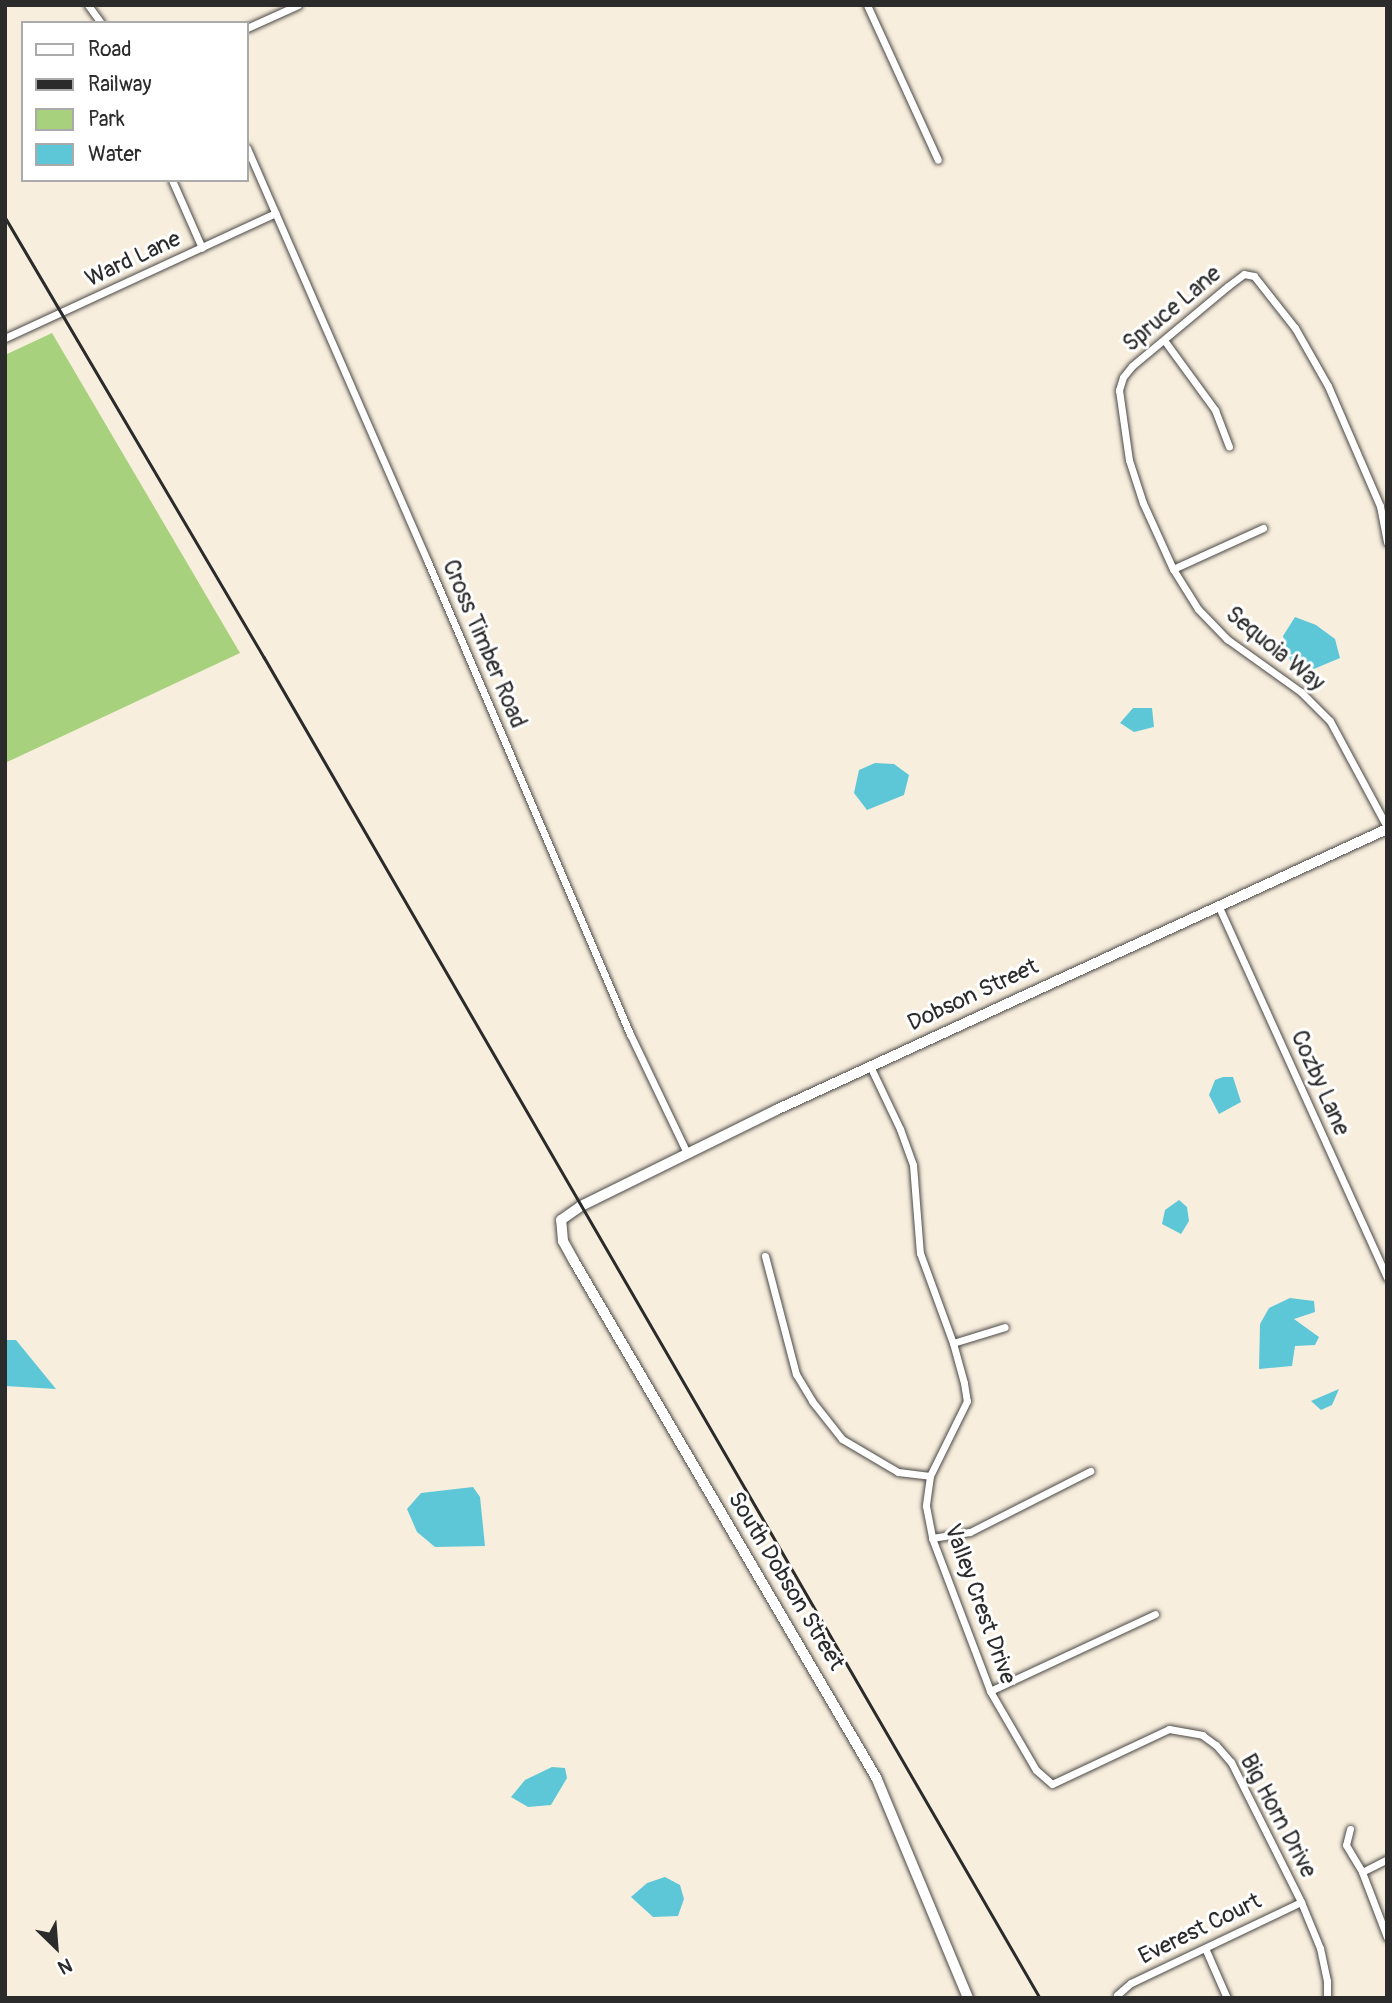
<!DOCTYPE html>
<html>
<head>
<meta charset="utf-8">
<style>
	body { margin:0 }
	#map { position:relative; width:1392px; height:2003px; overflow:hidden; background:#f8eedd; font-family:Pangolin,sans-serif }
	div>[style] { position:absolute }
	[style*='--x'] { left:calc(var(--x)*1px); top:calc(var(--y)*1px); width:calc(var(--w)*1px); rotate:calc(var(--a)*1deg) }
	.green>* { inset:0; background:#a7d17d }
	.water>* { inset:0; background:#5dc7d8 }
	.roads { filter:drop-shadow(0 0 2px #4a4846) drop-shadow(0 0 2px #4a4846) }
	.street>* { height:7px; margin:-3.5px; padding:0 3.5px; transform-origin:3.5px; border-radius:3.5px; background:#fff }
	.secondary>* { height:10px; margin:-5px; padding:0 5px; transform-origin:5px; border-radius:5px; background:#fff }
	.rail>* { height:2.5px; margin:-1.25px; padding:0 1.25px; transform-origin:1.25px; border-radius:1.25px; background:#2b2b2b }
	span { translate:-50% -50%; white-space:nowrap; text-align:center; line-height:1.15; -webkit-text-stroke:6px #fff; paint-order:stroke }
	.street-label { font-size:23px; color:#2b2b2b }
	.frame { position:absolute; inset:0; border:7px solid #2b2b2b; pointer-events:none }
	.legend { position:absolute; left:21px; top:21px; width:228px; height:161px; box-sizing:border-box; background:#fff; border:2px solid #aaa; margin:0; padding:9px 12px; list-style:none; font-size:21px; color:#2b2b2b }
	.legend li { display:flex; align-items:center; gap:14px; height:35px }
	.legend b { width:35px; border:2px solid #aaa }
	.north { position:absolute; left:21px; top:1912px; width:70px; height:70px; -webkit-text-stroke:5px #fff; paint-order:stroke; rotate:155deg; font-size:19px; font-weight:700; line-height:28px; text-align:center; color:#2b2b2b }
	.north::after { content:''; display:block; margin:auto; width:24px; height:32px; background:#2b2b2b; clip-path:polygon(50% 0,100% 100%,50% 72%,0 100%) }
</style>
</head>
<body>
<div id="map">
	<div class="green">
		<i style="clip-path:polygon(52px 333px,240px 653px,5px 763px,5px 355px)"></i>
	</div>
	<div class="water">
		<i style="clip-path:polygon(1295px 617px,1316px 625px,1335px 639px,1340px 658px,1309px 671px,1292px 667px,1283px 636px)"></i>
		<i style="clip-path:polygon(1133px 708px,1152px 708px,1154px 727px,1134px 732px,1120px 723px)"></i>
		<i style="clip-path:polygon(875px 763px,894px 764px,909px 775px,904px 795px,867px 810px,854px 793px,859px 770px)"></i>
		<i style="clip-path:polygon(1223px 1077px,1233px 1077px,1241px 1102px,1219px 1114px,1209px 1095px,1215px 1080px)"></i>
		<i style="clip-path:polygon(1179px 1200px,1187px 1207px,1189px 1221px,1181px 1234px,1162px 1224px,1165px 1210px)"></i>
		<i style="clip-path:polygon(1290px 1298px,1314px 1301px,1315px 1312px,1294px 1319px,1319px 1337px,1315px 1345px,1295px 1346px,1292px 1366px,1259px 1369px,1260px 1324px,1269px 1308px)"></i>
		<i style="clip-path:polygon(5px 1340px,16px 1340px,56px 1389px,5px 1386px)"></i>
		<i style="clip-path:polygon(1339px 1389px,1332px 1405px,1321px 1410px,1311px 1401px)"></i>
		<i style="clip-path:polygon(473px 1487px,480px 1497px,485px 1546px,435px 1547px,417px 1532px,407px 1509px,421px 1493px)"></i>
		<i style="clip-path:polygon(552px 1767px,565px 1768px,567px 1778px,551px 1805px,528px 1807px,511px 1797px,525px 1780px)"></i>
		<i style="clip-path:polygon(665px 1877px,680px 1885px,684px 1899px,678px 1916px,653px 1917px,631px 1897px,647px 1883px)"></i>
	</div>
	<div class="roads">
		<div class="street">
			<i style="--x:88;--y:5;--w:22;--a:54"></i>
			<i style="--x:867;--y:5;--w:170;--a:65.4"></i>
			<i style="--x:247;--y:28;--w:56;--a:-24.3"></i>
			<i style="--x:247;--y:148;--w:450;--a:66.4"></i>
			<i style="--x:427;--y:560;--w:516;--a:66.82"></i>
			<i style="--x:630;--y:1034;--w:132;--a:64.4"></i>
			<i style="--x:172;--y:180;--w:74;--a:66.2"></i>
			<i style="--x:5;--y:338;--w:298;--a:-24.8"></i>
			<i style="--x:1164;--y:340;--w:87;--a:53.9"></i>
			<i style="--x:1215;--y:410;--w:39;--a:69"></i>
			<i style="--x:1387;--y:542;--w:37;--a:-101"></i>
			<i style="--x:1380;--y:506;--w:131;--a:-113.4"></i>
			<i style="--x:1328;--y:386;--w:67;--a:-119.6"></i>
			<i style="--x:1295;--y:328;--w:66;--a:-128.3"></i>
			<i style="--x:1254;--y:276;--w:10;--a:-169"></i>
			<i style="--x:1244;--y:274;--w:20;--a:143"></i>
			<i style="--x:1228;--y:286;--w:125;--a:140.2"></i>
			<i style="--x:1132;--y:366;--w:14;--a:129"></i>
			<i style="--x:1123;--y:377;--w:14;--a:107"></i>
			<i style="--x:1119;--y:390;--w:71;--a:81.9"></i>
			<i style="--x:1129;--y:460;--w:45;--a:72"></i>
			<i style="--x:1143;--y:503;--w:72;--a:65.6"></i>
			<i style="--x:1173;--y:569;--w:47;--a:58"></i>
			<i style="--x:1198;--y:609;--w:42;--a:46"></i>
			<i style="--x:1227;--y:639;--w:91;--a:35.6"></i>
			<i style="--x:1301;--y:692;--w:41;--a:45"></i>
			<i style="--x:1330;--y:721;--w:120;--a:61.7"></i>
			<i style="--x:1173;--y:569;--w:99;--a:-24.5"></i>
			<i style="--x:1218;--y:905;--w:409;--a:65.6"></i>
			<i style="--x:870;--y:1066;--w:70;--a:64.5"></i>
			<i style="--x:900;--y:1129;--w:38;--a:70"></i>
			<i style="--x:913;--y:1165;--w:88;--a:85.5"></i>
			<i style="--x:920;--y:1253;--w:96;--a:69.9"></i>
			<i style="--x:953;--y:1343;--w:41;--a:74.6"></i>
			<i style="--x:964;--y:1383;--w:18;--a:81"></i>
			<i style="--x:967;--y:1401;--w:84;--a:116.3"></i>
			<i style="--x:930;--y:1476;--w:30;--a:98"></i>
			<i style="--x:926;--y:1506;--w:33;--a:79"></i>
			<i style="--x:932;--y:1538;--w:164;--a:69.2"></i>
			<i style="--x:990;--y:1691;--w:91;--a:59.8"></i>
			<i style="--x:1036;--y:1770;--w:21;--a:41"></i>
			<i style="--x:1052;--y:1784;--w:129;--a:-25.2"></i>
			<i style="--x:1169;--y:1729;--w:34;--a:10"></i>
			<i style="--x:1202;--y:1735;--w:17;--a:36"></i>
			<i style="--x:1216;--y:1745;--w:23;--a:49"></i>
			<i style="--x:1231;--y:1762;--w:157;--a:63.4"></i>
			<i style="--x:1301;--y:1902;--w:50;--a:67.6"></i>
			<i style="--x:1320;--y:1948;--w:34;--a:78"></i>
			<i style="--x:1327;--y:1981;--w:17;--a:90"></i>
			<i style="--x:765;--y:1256;--w:122;--a:75.3"></i>
			<i style="--x:796;--y:1374;--w:31;--a:59"></i>
			<i style="--x:812;--y:1401;--w:48;--a:51.7"></i>
			<i style="--x:842;--y:1439;--w:65;--a:30.5"></i>
			<i style="--x:898;--y:1472;--w:32;--a:7"></i>
			<i style="--x:953;--y:1343;--w:54;--a:-17.1"></i>
			<i style="--x:932;--y:1538;--w:38;--a:-9"></i>
			<i style="--x:970;--y:1532;--w:135;--a:-26.9"></i>
			<i style="--x:990;--y:1691;--w:182;--a:-25"></i>
			<i style="--x:1350;--y:1829;--w:16;--a:104"></i>
			<i style="--x:1346;--y:1845;--w:31;--a:59"></i>
			<i style="--x:1362;--y:1872;--w:70;--a:69"></i>
			<i style="--x:1362;--y:1872;--w:28;--a:-27"></i>
			<i style="--x:1205;--y:1948;--w:55;--a:66.3"></i>
			<i style="--x:1117;--y:1995;--w:18;--a:-41"></i>
			<i style="--x:1131;--y:1983;--w:188;--a:-25.5"></i>
		</div>
		<div class="secondary">
			<i style="--x:968;--y:1998;--w:237;--a:-112.6"></i>
			<i style="--x:877;--y:1779;--w:600;--a:-120.33"></i>
			<i style="--x:574;--y:1261;--w:23;--a:-119"></i>
			<i style="--x:563;--y:1241;--w:21;--a:-95"></i>
			<i style="--x:561;--y:1220;--w:24;--a:-35"></i>
			<i style="--x:581;--y:1206;--w:217;--a:-26.2"></i>
			<i style="--x:776;--y:1110;--w:673;--a:-24.7"></i>
		</div>
	</div>
	<div class="rail">
		<i style="--x:5;--y:217;--w:511;--a:59.52"></i>
		<i style="--x:264;--y:657;--w:1549;--a:59.94"></i>
	</div>
	<div class="street-label">
		<span style="left:133px;top:259px;rotate:-25deg">Ward Lane</span>
		<span style="left:1172px;top:309px;rotate:-40deg">Spruce Lane</span>
		<span style="left:484px;top:644px;rotate:67deg">Cross Timber Road</span>
		<span style="left:1275px;top:649px;rotate:39deg">Sequoia Way</span>
		<span style="left:973px;top:995px;rotate:-25deg">Dobson Street</span>
		<span style="left:1320px;top:1083px;rotate:66deg">Cozby Lane</span>
		<span style="left:786px;top:1581px;rotate:59deg">South Dobson Street</span>
		<span style="left:980px;top:1604px;rotate:70deg">Valley Crest Drive</span>
		<span style="left:1278px;top:1816px;rotate:62deg">Big Horn Drive</span>
		<span style="left:1200px;top:1929px;rotate:-26deg">Everest Court</span>
	</div>
	<div class="frame"></div>
	<ul class="legend">
	<li><b style="height:9px;background:#fff"></b>Road</li>
	<li><b style="height:9px;background:#2b2b2b"></b>Railway</li>
	<li><b style="height:19px;background:#a7d17d"></b>Park</li>
	<li><b style="height:19px;background:#5dc7d8"></b>Water</li>
	</ul>
	<div class="north">N</div>
</div>
</body>
</html>
